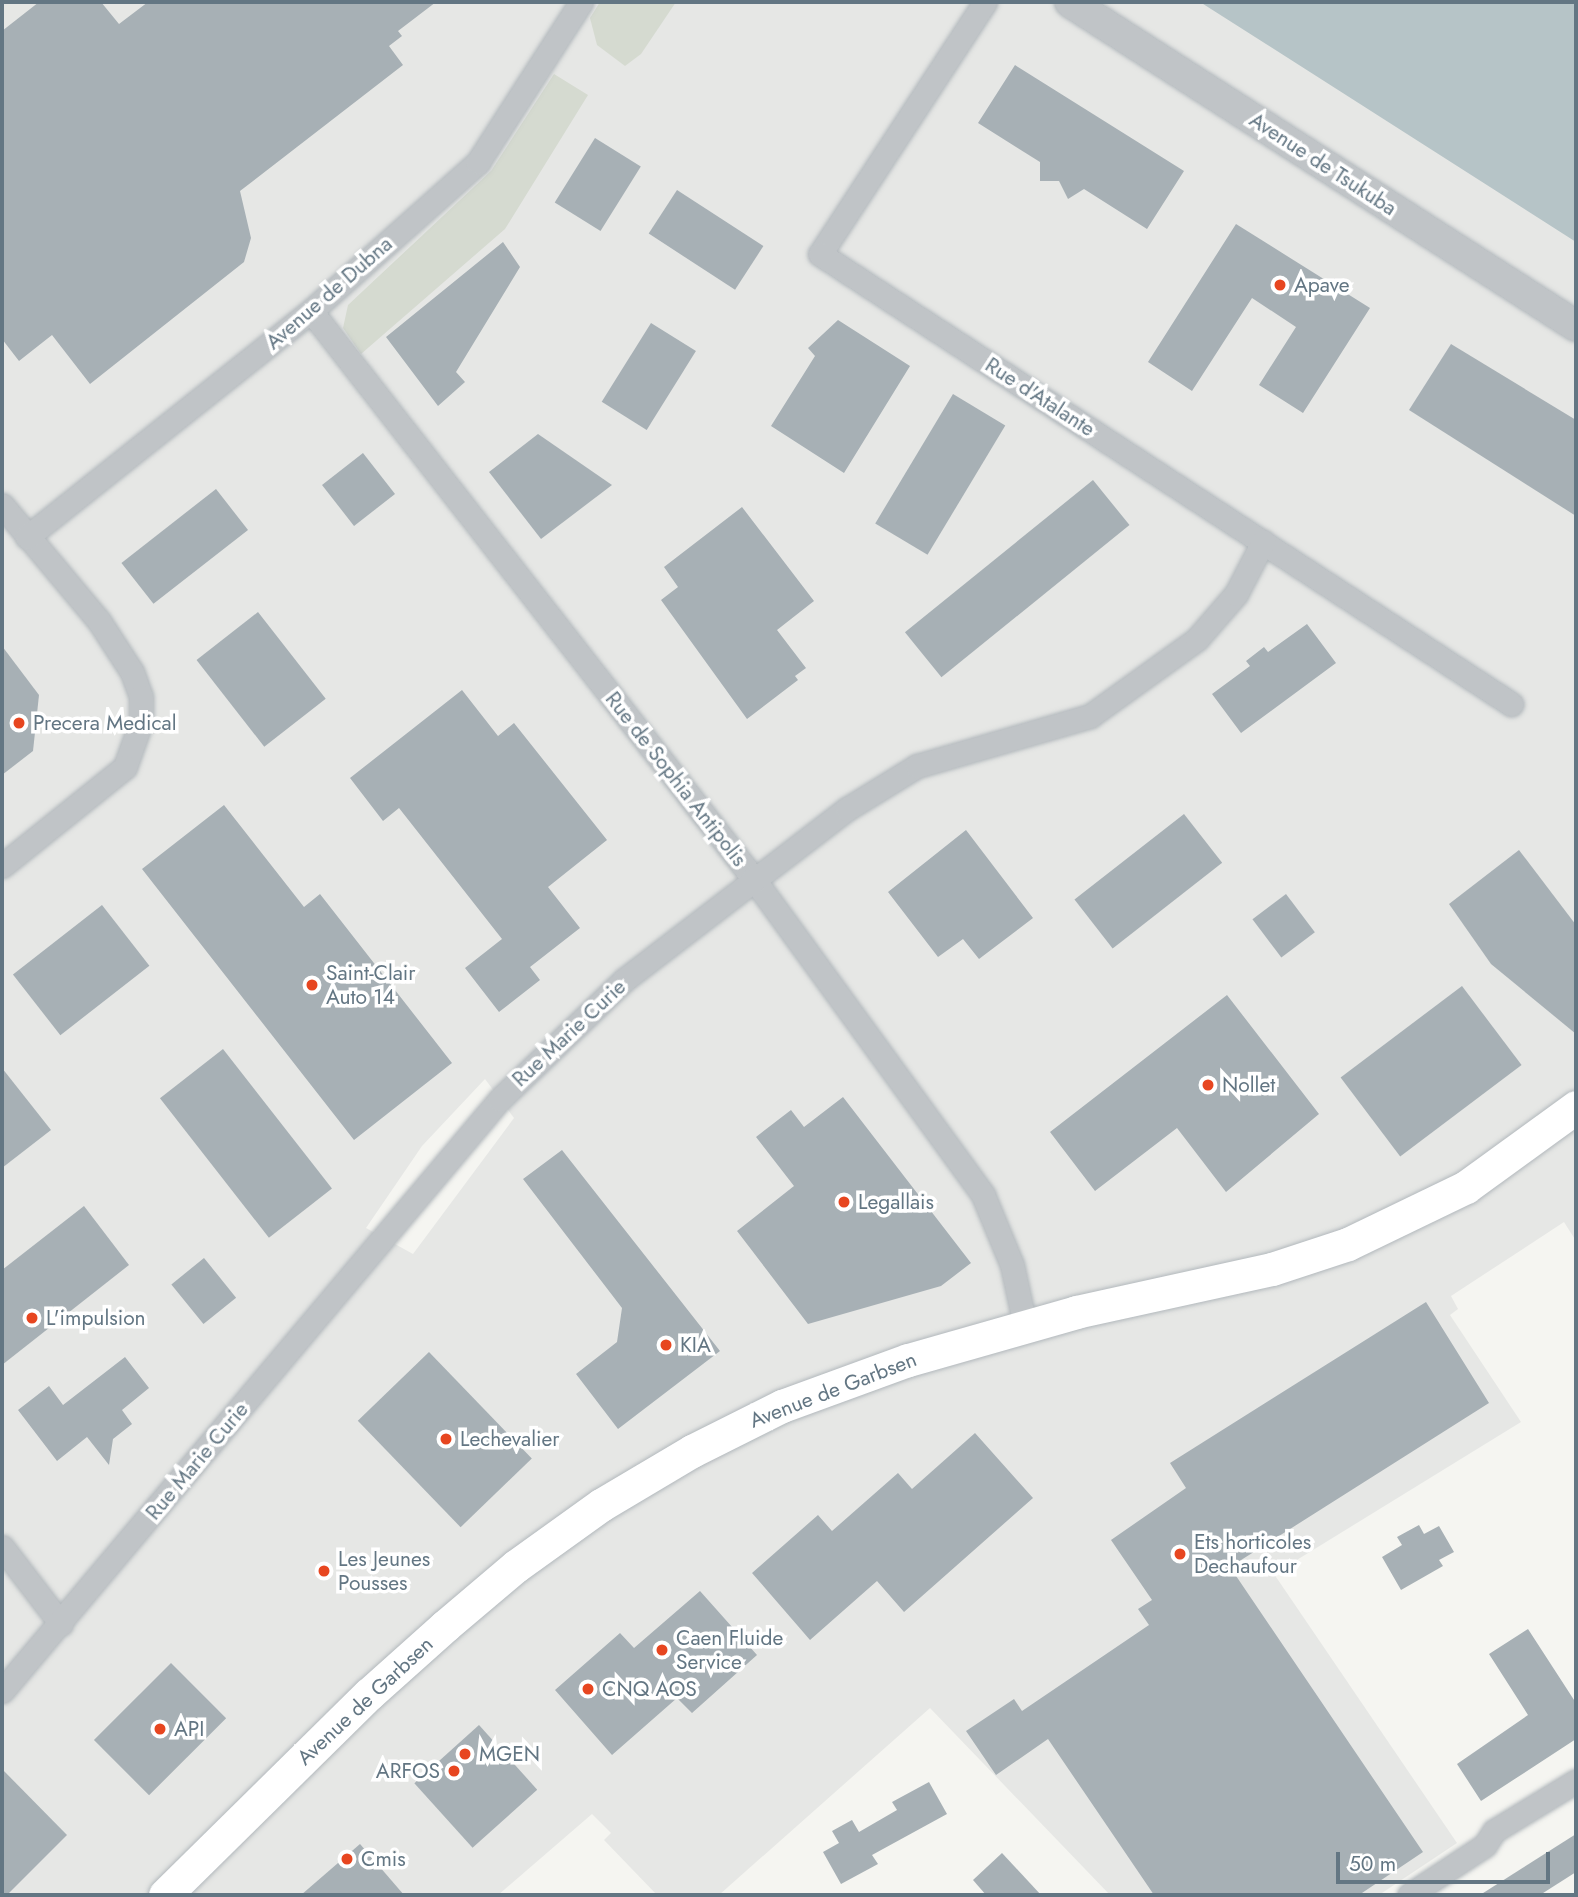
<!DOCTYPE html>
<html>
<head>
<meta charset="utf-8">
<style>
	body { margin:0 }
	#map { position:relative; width:1578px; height:1897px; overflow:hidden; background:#f5f5f1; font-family:Jost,sans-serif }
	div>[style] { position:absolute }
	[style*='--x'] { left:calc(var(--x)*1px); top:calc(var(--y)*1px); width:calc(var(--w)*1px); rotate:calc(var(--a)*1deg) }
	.built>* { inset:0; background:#e6e7e5 }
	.green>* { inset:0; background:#d5dad0 }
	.water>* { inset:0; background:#b6c4c7 }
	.building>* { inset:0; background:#a7b0b5; transform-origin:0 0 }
	.roads { filter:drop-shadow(0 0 2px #b2b8bc) drop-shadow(0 0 2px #b2b8bc) }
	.minor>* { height:23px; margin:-11.5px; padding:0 11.5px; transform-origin:11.5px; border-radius:11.5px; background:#c0c4c7 }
	.tertiary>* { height:30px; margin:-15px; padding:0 15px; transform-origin:15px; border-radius:15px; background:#c0c4c7 }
	.secondary>* { height:33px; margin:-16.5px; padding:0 16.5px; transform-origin:16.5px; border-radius:16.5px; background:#fff }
	.dots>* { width:19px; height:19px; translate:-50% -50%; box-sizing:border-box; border:4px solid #fff; border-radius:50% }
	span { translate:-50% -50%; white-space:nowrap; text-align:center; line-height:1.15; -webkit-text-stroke:7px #fff; paint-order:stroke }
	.street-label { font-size:21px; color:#637683 }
	.poi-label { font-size:21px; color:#637683 }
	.left { translate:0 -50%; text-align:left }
	.right { translate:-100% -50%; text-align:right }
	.frame { position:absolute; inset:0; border:4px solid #637683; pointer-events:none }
	.scale { position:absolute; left:1336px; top:1852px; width:214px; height:32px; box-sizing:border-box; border:4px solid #637683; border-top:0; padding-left:9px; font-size:21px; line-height:24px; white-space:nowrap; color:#637683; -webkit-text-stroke:5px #fff; paint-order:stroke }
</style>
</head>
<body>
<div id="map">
	<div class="built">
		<i style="clip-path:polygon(evenodd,2px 2px,1576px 2px,1576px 1241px,1564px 1222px,1451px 1296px,1458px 1309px,1450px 1315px,1521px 1422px,1274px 1574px,1457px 1843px,1379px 1895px,1110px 1895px,930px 1708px,719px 1895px,657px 1895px,604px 1840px,611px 1833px,592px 1814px,498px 1895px,2px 1895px,2px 2px,485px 1079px,514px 1118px,413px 1254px,366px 1228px,422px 1146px,485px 1079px)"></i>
	</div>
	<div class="green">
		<i style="clip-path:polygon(600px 2px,676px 2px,641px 54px,625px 66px,597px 45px,590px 18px)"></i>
		<i style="clip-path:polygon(554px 74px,588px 95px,505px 229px,361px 354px,343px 328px,348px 305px,491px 171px)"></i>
	</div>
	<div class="water">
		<i style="clip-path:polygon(1200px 2px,1576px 2px,1576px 242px,1266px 44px)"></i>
	</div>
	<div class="building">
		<i style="clip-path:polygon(39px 2px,101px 2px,119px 24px,148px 2px,436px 2px,398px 31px,402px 36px,389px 46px,403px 65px,240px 191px,251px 238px,244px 262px,90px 384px,52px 335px,19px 361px,2px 339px,2px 31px)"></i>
		<i style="clip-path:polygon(1015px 65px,1184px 171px,1147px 229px,1084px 189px,1068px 199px,1059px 181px,1040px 181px,1040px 162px,978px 123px)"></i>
		<i style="left:595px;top:138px;width:54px;height:76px;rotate:32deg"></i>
		<i style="left:677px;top:190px;width:103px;height:52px;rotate:33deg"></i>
		<i style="clip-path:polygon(1236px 224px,1370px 308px,1303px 413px,1259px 385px,1296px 327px,1252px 298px,1192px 391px,1148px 362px)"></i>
		<i style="clip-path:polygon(503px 242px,520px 267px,456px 372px,465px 382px,438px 406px,386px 337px)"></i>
		<i style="clip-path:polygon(838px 320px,910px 366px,844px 473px,771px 426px,815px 356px,808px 348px)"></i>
		<i style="left:651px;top:323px;width:53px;height:93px;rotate:32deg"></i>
		<i style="clip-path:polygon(1451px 344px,1576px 420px,1576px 516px,1409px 410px)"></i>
		<i style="left:953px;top:394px;width:61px;height:151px;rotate:31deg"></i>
		<i style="clip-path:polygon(538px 434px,612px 485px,541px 539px,489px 472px)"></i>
		<i style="left:363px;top:453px;width:52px;height:52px;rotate:52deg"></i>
		<i style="left:1093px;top:480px;width:58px;height:242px;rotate:51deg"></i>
		<i style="left:216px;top:489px;width:52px;height:120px;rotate:52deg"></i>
		<i style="clip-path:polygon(742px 507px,814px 601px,777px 630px,806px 668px,795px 676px,798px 680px,747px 719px,661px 600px,678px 587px,664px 567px)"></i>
		<i style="left:258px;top:612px;width:110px;height:78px;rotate:52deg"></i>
		<i style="clip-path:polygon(1307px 624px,1336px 663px,1241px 733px,1212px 694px,1250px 666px,1246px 661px,1264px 647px,1268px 652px)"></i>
		<i style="clip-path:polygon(2px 646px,39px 695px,33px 751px,2px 775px)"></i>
		<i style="clip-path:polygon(462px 690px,498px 736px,514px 723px,607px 840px,548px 887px,580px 928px,530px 967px,540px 980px,499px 1012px,465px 968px,502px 939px,399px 808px,383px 821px,350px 778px)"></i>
		<i style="clip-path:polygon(224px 805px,304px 907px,320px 894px,452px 1063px,354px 1140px,142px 869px)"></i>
		<i style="left:1184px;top:814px;width:62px;height:139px;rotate:52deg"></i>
		<i style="clip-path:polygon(966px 830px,1033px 918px,979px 959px,963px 939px,938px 957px,888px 892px)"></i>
		<i style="clip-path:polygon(1519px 850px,1576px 925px,1576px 1034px,1491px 964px,1449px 904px)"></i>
		<i style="left:1286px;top:894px;width:48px;height:42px;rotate:53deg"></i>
		<i style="left:102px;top:905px;width:77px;height:113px;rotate:52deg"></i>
		<i style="left:1462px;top:986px;width:99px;height:152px;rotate:53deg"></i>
		<i style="clip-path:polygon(1227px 995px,1319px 1114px,1226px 1192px,1177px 1128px,1095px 1191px,1050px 1132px)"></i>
		<i style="left:223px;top:1049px;width:177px;height:80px;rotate:52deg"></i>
		<i style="clip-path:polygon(2px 1068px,51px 1130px,2px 1168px)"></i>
		<i style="clip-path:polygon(843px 1097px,971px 1263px,941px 1286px,808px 1324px,737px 1231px,794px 1186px,756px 1137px,791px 1110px,804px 1127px)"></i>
		<i style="clip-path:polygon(562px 1150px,720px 1351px,618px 1429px,576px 1374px,617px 1342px,622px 1308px,523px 1179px)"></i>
		<i style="clip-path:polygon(84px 1206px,129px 1265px,2px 1365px,2px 1270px)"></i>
		<i style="left:204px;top:1258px;width:51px;height:42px;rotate:51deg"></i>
		<i style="clip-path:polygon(1426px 1302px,1489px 1403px,1230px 1567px,1423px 1852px,1359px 1895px,1154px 1895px,1048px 1739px,996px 1775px,966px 1731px,1014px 1699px,1022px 1711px,1149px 1625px,1138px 1609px,1152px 1600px,1111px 1540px,1186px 1488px,1170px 1463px)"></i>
		<i style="left:429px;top:1352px;width:148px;height:99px;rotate:46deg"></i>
		<i style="clip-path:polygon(125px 1357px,149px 1388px,122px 1410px,132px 1424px,113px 1439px,109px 1465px,87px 1437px,57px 1461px,18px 1410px,49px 1386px,63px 1405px)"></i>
		<i style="clip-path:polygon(975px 1433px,1033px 1498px,904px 1612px,877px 1581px,810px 1640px,752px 1573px,818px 1515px,832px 1531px,898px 1473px,912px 1489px)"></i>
		<i style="clip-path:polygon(1419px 1525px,1424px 1534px,1439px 1526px,1454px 1552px,1439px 1560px,1443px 1566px,1401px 1590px,1382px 1557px,1402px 1545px,1397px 1537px)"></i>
		<i style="clip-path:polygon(700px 1591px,757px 1655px,692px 1713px,677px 1698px,612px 1755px,555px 1690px,620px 1633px,634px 1648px)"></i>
		<i style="clip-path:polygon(1528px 1629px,1576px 1703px,1576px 1739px,1481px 1801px,1457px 1764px,1528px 1715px,1489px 1654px)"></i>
		<i style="left:171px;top:1663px;width:78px;height:109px;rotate:45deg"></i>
		<i style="left:479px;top:1725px;width:87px;height:87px;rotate:48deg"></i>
		<i style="clip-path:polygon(2px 1769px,67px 1835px,7px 1895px,2px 1895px)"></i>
		<i style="clip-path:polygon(929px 1782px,947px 1814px,872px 1855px,878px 1864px,841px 1884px,823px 1852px,839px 1843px,832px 1831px,852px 1820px,859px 1832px,897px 1810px,892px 1802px)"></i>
		<i style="clip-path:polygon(1576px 1834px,1576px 1872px,1540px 1895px,1480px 1895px)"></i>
		<i style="clip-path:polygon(360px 1844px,404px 1895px,301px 1895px)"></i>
		<i style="clip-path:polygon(1002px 1853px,1041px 1895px,986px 1895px,973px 1880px)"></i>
	</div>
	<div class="roads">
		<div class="minor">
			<i style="--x:985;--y:2;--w:301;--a:123.2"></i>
			<i style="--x:820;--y:254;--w:825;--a:33.07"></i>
			<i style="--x:311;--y:311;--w:719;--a:52.06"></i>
			<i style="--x:753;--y:878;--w:392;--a:54"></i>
			<i style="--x:983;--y:1195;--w:76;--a:67.5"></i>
			<i style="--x:1012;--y:1265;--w:61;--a:77.8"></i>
			<i style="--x:2;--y:505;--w:151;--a:50.1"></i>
			<i style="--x:99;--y:621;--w:61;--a:57.1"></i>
			<i style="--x:132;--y:672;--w:27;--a:70"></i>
			<i style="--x:141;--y:697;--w:25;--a:90"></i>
			<i style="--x:141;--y:722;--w:48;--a:109.6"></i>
			<i style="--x:125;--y:767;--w:158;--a:141.2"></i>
			<i style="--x:27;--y:537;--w:363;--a:-38.5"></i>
			<i style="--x:311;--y:311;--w:224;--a:-41.7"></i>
			<i style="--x:478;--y:162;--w:190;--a:-57.2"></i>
			<i style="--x:2;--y:1547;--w:97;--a:52.5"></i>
			<i style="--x:2;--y:1691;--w:774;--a:-49.93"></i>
			<i style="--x:500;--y:1099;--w:172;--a:-43.8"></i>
			<i style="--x:624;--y:980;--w:281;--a:-37.5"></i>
			<i style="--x:847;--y:809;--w:82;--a:-31.6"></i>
			<i style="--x:917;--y:766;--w:180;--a:-16.1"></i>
			<i style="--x:1090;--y:716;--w:132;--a:-35.7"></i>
			<i style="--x:1197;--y:639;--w:60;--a:-49.1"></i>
			<i style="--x:1236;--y:594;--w:59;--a:-62.6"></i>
			<i style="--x:1409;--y:1895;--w:91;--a:-33.3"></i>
			<i style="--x:1485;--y:1845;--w:17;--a:-57"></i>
			<i style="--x:1494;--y:1831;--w:96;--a:-31.4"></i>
		</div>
		<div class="tertiary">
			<i style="--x:1070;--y:2;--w:601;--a:32.63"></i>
		</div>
		<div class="secondary">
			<i style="--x:165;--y:1895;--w:286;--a:-44.6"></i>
			<i style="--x:369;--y:1694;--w:102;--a:-41.8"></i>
			<i style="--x:445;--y:1626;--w:93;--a:-40.2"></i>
			<i style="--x:516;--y:1566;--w:105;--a:-35.7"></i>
			<i style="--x:601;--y:1505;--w:106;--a:-30.7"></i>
			<i style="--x:692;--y:1451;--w:101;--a:-26.6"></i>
			<i style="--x:782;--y:1406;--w:134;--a:-20.1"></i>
			<i style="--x:908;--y:1360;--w:175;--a:-15.9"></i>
			<i style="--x:1076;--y:1312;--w:201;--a:-12.4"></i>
			<i style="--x:1272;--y:1269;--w:80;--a:-18.2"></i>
			<i style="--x:1348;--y:1244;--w:131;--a:-25.8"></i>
			<i style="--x:1466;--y:1187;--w:136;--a:-36"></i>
		</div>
	</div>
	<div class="dots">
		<i style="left:1280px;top:285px;background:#e74620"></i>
		<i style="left:19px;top:723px;background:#e74620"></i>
		<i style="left:312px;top:985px;background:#e74620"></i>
		<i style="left:1208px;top:1085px;background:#e74620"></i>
		<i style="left:844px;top:1202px;background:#e74620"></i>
		<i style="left:32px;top:1318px;background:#e74620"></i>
		<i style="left:666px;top:1345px;background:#e74620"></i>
		<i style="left:446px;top:1439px;background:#e74620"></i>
		<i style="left:1180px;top:1554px;background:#e74620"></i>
		<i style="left:324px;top:1571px;background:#e74620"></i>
		<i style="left:662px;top:1650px;background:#e74620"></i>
		<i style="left:588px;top:1689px;background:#e74620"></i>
		<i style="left:160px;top:1729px;background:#e74620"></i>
		<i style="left:465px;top:1754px;background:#e74620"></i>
		<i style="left:454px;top:1771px;background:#e74620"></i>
		<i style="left:347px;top:1859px;background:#e74620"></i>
	</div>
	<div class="street-label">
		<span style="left:1323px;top:164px;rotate:33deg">Avenue de Tsukuba</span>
		<span style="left:329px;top:293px;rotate:-41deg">Avenue de Dubna</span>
		<span style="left:1040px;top:397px;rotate:33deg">Rue d'Atalante</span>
		<span style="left:676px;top:779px;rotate:52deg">Rue de Sophia Antipolis</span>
		<span style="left:569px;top:1033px;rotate:-43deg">Rue Marie Curie</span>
		<span style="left:833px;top:1390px;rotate:-21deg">Avenue de Garbsen</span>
		<span style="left:197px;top:1461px;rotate:-50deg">Rue Marie Curie</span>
		<span style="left:365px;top:1701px;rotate:-43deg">Avenue de Garbsen</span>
	</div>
	<div class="poi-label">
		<span class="left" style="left:1294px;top:285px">Apave</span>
		<span class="left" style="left:33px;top:723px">Precera Medical</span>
		<span class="left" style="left:326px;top:985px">Saint-Clair<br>Auto 14</span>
		<span class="left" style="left:1222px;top:1085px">Nollet</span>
		<span class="left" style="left:858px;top:1202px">Legallais</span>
		<span class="left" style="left:46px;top:1318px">L'impulsion</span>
		<span class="left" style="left:680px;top:1345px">KIA</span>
		<span class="left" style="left:460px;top:1439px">Lechevalier</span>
		<span class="left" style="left:1194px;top:1554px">Ets horticoles<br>Dechaufour</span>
		<span class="left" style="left:338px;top:1571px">Les Jeunes<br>Pousses</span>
		<span class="left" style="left:676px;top:1650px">Caen Fluide<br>Service</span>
		<span class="left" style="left:602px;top:1689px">CNQ AOS</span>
		<span class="left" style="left:174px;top:1729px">API</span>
		<span class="left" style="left:479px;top:1754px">MGEN</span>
		<span class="right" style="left:440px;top:1771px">ARFOS</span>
		<span class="left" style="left:361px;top:1859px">Cmis</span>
	</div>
	<div class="frame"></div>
	<div class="scale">50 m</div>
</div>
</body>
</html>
